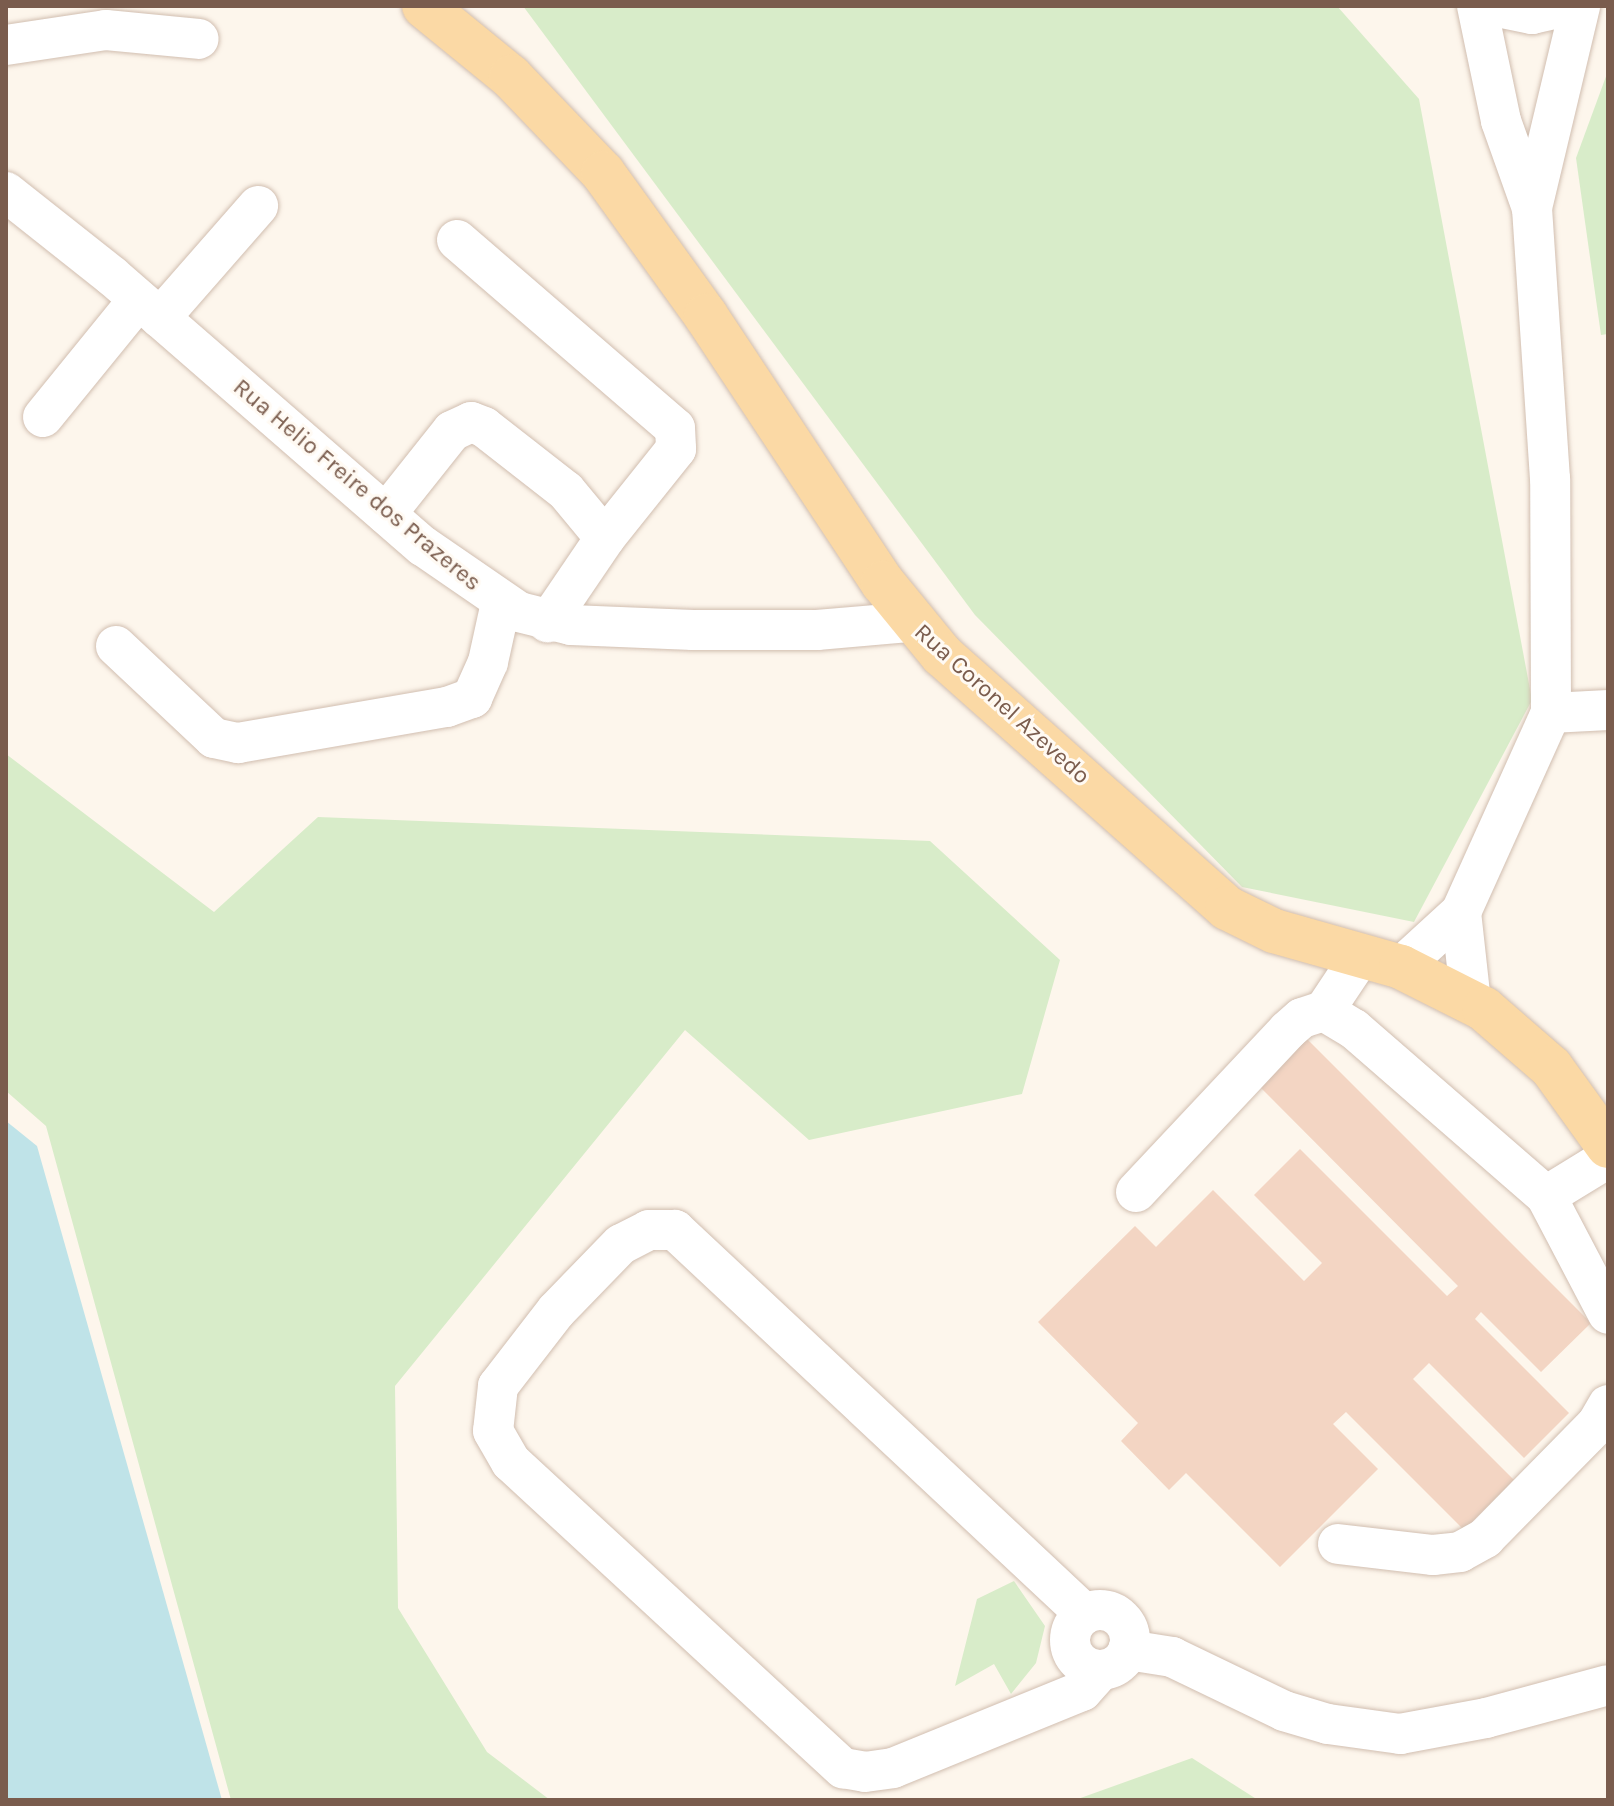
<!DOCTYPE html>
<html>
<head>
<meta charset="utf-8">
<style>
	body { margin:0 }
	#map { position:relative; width:1614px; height:1806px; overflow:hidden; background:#fdf6ec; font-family:Karla,sans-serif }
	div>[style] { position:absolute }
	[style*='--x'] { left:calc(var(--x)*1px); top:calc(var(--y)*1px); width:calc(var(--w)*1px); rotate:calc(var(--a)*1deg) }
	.green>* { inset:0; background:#d8ecc9 }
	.water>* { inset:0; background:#bfe3e8 }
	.building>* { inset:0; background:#f3d5c3 }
	.roads { filter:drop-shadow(0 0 2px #d1beb0) drop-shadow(0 0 2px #d1beb0) }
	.minor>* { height:40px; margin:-20px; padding:0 20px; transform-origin:20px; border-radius:20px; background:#fff }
	.minor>.ring { margin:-20px; padding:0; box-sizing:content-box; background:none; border:40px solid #fff; border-radius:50% }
	.major>* { height:44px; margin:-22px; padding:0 22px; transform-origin:22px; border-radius:22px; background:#fbd9a5 }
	span { translate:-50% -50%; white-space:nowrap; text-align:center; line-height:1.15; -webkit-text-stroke:6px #fffaf3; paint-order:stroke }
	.street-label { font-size:24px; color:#7a5c4d }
	.frame { position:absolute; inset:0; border:8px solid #7a5c4d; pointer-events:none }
</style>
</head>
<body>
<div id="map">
	<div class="green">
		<i style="clip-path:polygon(523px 6px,1337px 6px,1419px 99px,1532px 700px,1414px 922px,1242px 887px,975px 615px)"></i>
		<i style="clip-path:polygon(1608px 71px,1608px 334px,1601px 335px,1576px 158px)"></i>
		<i style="clip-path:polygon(6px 754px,214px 912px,318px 817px,930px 841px,1060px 960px,1022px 1094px,809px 1140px,685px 1030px,395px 1386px,398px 1608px,487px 1752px,550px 1800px,231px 1800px,46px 1126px,6px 1091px)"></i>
		<i style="clip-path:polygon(1014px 1581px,1045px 1626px,1036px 1663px,1011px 1694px,994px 1664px,955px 1686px,977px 1599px)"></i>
		<i style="clip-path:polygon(1192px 1758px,1258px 1800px,1075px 1800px)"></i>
	</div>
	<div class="water">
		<i style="clip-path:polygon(6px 1121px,37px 1146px,222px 1800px,6px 1800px)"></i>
	</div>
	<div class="building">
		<i style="clip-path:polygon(1304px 1036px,1591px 1323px,1541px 1372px,1481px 1312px,1475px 1319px,1569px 1413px,1524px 1458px,1429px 1363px,1413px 1379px,1514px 1480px,1464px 1530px,1346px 1412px,1333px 1424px,1378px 1469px,1280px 1567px,1186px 1473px,1169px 1490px,1121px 1441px,1138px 1423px,1038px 1322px,1135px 1226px,1156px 1247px,1213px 1190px,1304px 1281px,1322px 1263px,1254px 1195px,1300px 1149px,1447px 1296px,1458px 1286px,1256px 1083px)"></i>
	</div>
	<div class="roads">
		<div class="minor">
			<i style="--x:1477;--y:6;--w:117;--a:78.2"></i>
			<i style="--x:1501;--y:121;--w:92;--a:70.4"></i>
			<i style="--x:1492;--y:6;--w:41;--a:11.3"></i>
			<i style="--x:1532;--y:14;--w:36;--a:-13"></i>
			<i style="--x:6;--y:45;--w:101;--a:-8.5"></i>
			<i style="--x:106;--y:30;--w:93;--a:5.5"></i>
			<i style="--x:6;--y:192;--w:135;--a:38.4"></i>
			<i style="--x:112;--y:276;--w:412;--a:41"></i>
			<i style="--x:423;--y:546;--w:116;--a:34.5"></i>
			<i style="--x:519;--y:612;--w:54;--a:14"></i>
			<i style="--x:571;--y:625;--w:122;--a:2.3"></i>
			<i style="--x:693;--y:630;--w:124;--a:0"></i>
			<i style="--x:817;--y:630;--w:94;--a:-4.9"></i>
			<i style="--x:457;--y:240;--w:288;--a:40.8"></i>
			<i style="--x:675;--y:428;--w:21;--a:87"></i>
			<i style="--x:676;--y:449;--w:114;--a:128.6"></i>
			<i style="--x:160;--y:318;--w:149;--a:-48.8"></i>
			<i style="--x:43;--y:417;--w:151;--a:-50.9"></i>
			<i style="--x:386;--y:514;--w:106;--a:-51.5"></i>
			<i style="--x:452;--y:431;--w:21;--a:-25"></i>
			<i style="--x:471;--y:422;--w:14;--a:21"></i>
			<i style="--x:484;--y:427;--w:104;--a:38"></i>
			<i style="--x:566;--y:491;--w:61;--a:50.3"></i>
			<i style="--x:605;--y:538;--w:102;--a:124.2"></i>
			<i style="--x:116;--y:646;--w:134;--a:43.2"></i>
			<i style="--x:214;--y:738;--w:25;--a:12"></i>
			<i style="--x:238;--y:743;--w:212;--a:-9.8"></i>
			<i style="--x:447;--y:707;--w:27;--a:-20"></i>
			<i style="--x:472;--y:698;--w:39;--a:-66"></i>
			<i style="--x:488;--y:662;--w:60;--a:-77.6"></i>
			<i style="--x:1551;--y:713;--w:57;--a:-3"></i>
			<i style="--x:1461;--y:912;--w:91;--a:83.7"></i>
			<i style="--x:1401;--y:967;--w:81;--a:-42.5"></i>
			<i style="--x:1461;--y:912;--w:218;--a:-65.7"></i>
			<i style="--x:1551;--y:713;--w:234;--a:-90.2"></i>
			<i style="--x:1550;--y:479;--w:272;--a:-93.8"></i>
			<i style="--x:1532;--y:208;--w:208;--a:-76.6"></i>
			<i style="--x:1324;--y:1011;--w:65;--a:-56.3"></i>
			<i style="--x:1136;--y:1192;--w:222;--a:-46.8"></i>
			<i style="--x:1288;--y:1030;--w:18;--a:-41"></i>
			<i style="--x:1302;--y:1018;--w:23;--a:-18"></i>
			<i style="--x:1324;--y:1011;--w:35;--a:31"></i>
			<i style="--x:1354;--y:1029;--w:254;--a:41"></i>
			<i style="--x:1546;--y:1196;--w:133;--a:62.3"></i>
			<i style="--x:1546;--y:1196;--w:73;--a:-31.5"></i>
			<i style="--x:1338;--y:1544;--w:96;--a:6.6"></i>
			<i style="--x:1433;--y:1555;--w:27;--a:-6"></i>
			<i style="--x:1460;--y:1552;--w:29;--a:-29"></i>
			<i style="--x:1485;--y:1538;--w:160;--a:-45.5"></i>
			<i style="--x:1597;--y:1424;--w:22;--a:-60"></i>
			<i class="ring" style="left:1070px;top:1610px;width:20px;height:20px"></i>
			<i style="--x:1085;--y:1614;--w:562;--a:-136.88"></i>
			<i style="--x:675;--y:1230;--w:26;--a:180"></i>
			<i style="--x:649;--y:1230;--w:31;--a:153"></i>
			<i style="--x:621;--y:1244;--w:93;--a:134.1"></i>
			<i style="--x:556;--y:1311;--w:95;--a:127.7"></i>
			<i style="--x:498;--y:1386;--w:45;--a:96.3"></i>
			<i style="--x:493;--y:1431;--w:36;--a:60"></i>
			<i style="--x:511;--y:1462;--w:452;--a:42.7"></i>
			<i style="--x:843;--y:1768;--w:22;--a:10"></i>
			<i style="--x:865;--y:1772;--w:28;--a:-8"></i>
			<i style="--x:893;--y:1768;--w:204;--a:-22.2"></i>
			<i style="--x:1082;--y:1691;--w:28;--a:-48"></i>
			<i style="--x:1128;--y:1650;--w:45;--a:9"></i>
			<i style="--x:1172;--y:1657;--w:124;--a:25.7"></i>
			<i style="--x:1284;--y:1711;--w:46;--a:16.5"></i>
			<i style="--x:1328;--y:1724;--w:73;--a:7.9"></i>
			<i style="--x:1400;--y:1734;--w:87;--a:-10.5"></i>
			<i style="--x:1486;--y:1718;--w:126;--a:-15.1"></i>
		</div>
		<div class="major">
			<i style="--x:424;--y:6;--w:112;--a:39.2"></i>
			<i style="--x:511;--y:77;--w:133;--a:46.2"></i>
			<i style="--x:603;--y:173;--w:176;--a:54.2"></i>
			<i style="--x:706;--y:316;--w:320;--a:56.5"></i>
			<i style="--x:883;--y:583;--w:93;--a:50.7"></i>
			<i style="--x:942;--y:655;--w:381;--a:41.6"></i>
			<i style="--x:1227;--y:908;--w:52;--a:26.1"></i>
			<i style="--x:1274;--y:931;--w:132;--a:15.8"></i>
			<i style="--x:1401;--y:967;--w:93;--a:26.8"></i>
			<i style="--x:1484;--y:1009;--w:89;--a:40.9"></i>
			<i style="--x:1551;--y:1067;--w:97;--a:54.2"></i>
		</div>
	</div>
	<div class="street-label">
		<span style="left:357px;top:485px;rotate:40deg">Rua Helio Freire dos Prazeres</span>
		<span style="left:1002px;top:704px;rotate:42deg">Rua Coronel Azevedo</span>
	</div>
	<div class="frame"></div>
</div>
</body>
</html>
